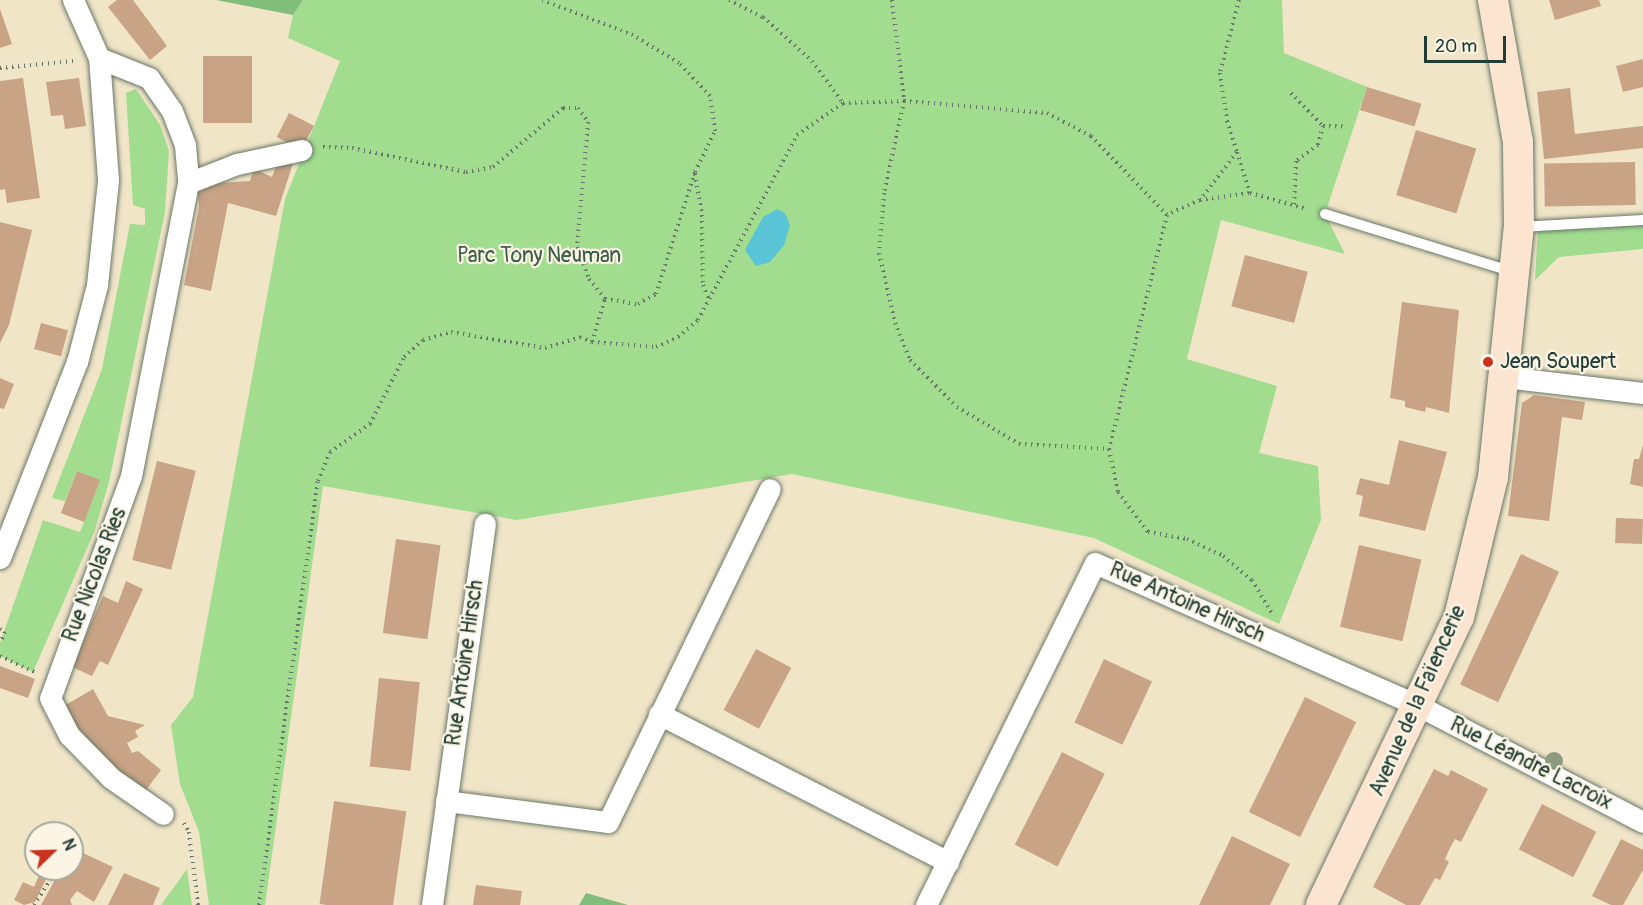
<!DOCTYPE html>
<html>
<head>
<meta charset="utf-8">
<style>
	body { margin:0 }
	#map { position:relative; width:1643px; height:905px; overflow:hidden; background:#f1e5c8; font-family:Pangolin,sans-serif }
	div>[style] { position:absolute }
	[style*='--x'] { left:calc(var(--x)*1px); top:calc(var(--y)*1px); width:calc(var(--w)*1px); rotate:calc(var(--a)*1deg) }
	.green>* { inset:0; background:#a1dc8f }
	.forest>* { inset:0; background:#80bc7a }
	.water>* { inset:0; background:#59c4d5 }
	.building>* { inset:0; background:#c8a385; transform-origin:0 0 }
	.path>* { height:4px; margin-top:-2px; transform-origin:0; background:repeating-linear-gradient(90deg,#687868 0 1.5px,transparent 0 6px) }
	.roads { filter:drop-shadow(0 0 2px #687868) drop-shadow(0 0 2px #687868) }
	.service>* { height:10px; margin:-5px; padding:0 5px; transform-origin:5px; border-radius:5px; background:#fff }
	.minor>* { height:21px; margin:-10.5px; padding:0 10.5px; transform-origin:10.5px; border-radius:10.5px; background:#fff }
	.secondary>* { height:30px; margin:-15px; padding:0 15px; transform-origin:15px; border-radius:15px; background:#fce5d0 }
	.trees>* { width:18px; height:18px; margin:-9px; border-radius:50%; background:#8c9a80 }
	.dots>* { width:16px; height:16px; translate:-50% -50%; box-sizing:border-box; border:3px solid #fcf5e5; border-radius:50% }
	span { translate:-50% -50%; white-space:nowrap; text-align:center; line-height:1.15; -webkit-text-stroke:4.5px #fcf5e5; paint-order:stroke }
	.park-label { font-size:21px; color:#395d46 }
	.poi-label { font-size:21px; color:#1f3d34 }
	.left { translate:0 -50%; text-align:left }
	.street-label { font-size:21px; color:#1f3d34 }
	.north { position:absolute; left:24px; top:821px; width:60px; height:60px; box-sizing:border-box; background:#fcf5e5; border:2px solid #a4ab9e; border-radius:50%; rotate:67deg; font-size:16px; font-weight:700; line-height:24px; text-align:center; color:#1f3d34 }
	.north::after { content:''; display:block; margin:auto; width:21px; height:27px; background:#c8321e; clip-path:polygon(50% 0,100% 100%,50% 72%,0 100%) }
	.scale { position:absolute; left:1424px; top:36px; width:82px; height:27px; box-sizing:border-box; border:3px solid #1f3d34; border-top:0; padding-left:8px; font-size:18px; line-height:21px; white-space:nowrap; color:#1f3d34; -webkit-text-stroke:4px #fcf5e5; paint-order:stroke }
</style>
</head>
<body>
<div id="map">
	<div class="green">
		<i style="clip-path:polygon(303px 0,1282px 0,1284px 53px,1367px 87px,1325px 214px,1345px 254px,1221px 220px,1187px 359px,1277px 386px,1259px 453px,1318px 466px,1321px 520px,1279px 624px,1094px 538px,792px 474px,517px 520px,323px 486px,265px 905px,209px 905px,199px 832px,180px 784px,171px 725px,193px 697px,285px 199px,340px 61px,288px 38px,293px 15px)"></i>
		<i style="clip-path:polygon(136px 89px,160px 125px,169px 151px,165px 212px,109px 482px,95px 530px,33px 672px,0 656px,0 643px,43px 520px,80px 532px,100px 481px,77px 471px,65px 501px,52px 498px,102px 369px,130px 224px,145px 225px,145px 209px,133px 205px,126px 93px)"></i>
		<i style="clip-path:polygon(1643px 220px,1643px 249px,1559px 257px,1535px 280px,1538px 226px)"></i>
		<i style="clip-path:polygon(187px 869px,192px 905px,161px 905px)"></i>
	</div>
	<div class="forest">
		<i style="clip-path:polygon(216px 0,303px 0,293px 15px)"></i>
		<i style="clip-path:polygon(586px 893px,628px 905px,579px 905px)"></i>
	</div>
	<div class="water">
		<i style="clip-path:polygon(777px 209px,785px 213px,790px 225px,784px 245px,770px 262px,756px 266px,745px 250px,763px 217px)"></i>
	</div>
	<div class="building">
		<i style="clip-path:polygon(117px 0,133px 0,167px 46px,150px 60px,108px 7px)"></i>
		<i style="clip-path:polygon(1549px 0,1599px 0,1601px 6px,1555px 20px)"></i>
		<i style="clip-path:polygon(0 9px,12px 44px,0 48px)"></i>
		<i style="left:203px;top:56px;width:49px;height:67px"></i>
		<i style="clip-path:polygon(1643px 59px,1643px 87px,1623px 92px,1616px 66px)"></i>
		<i style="clip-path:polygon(23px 78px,40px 198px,7px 203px,5px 189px,0 190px,0 81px)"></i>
		<i style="clip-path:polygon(79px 78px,86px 126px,65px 129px,63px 115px,51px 116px,46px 82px)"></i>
		<i style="left:1367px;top:87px;width:57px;height:24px;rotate:17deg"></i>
		<i style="clip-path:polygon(1570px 88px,1575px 134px,1643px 126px,1643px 148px,1544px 159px,1537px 92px)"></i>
		<i style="left:289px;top:113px;width:28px;height:27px;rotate:27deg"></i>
		<i style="left:1416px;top:130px;width:63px;height:68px;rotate:17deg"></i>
		<i style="clip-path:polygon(295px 157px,276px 216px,228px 203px,211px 291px,184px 285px,199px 207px,198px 191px,204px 184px,250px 181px,254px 169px,272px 177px,279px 159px)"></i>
		<i style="left:1635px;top:162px;width:43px;height:91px;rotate:89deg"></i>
		<i style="clip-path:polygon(0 222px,32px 230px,9px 325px,0 343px)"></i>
		<i style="left:1245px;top:255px;width:65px;height:53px;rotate:15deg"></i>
		<i style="clip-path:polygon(1402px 302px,1459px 310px,1449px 413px,1426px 407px,1425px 412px,1405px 407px,1405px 401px,1390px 398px)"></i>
		<i style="left:41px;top:323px;width:28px;height:27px;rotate:15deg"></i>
		<i style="clip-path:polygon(0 378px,14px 384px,4px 409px,0 408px)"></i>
		<i style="clip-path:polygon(1534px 395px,1585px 402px,1582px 420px,1562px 417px,1549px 521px,1508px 516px,1522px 403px)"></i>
		<i style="clip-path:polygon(1399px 440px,1447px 452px,1425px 531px,1359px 516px,1363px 496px,1356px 494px,1360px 478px,1389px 485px)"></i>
		<i style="clip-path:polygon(1643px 445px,1643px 487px,1630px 484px,1634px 459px,1639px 459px)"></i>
		<i style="left:157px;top:461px;width:40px;height:102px;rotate:14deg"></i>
		<i style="left:77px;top:471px;width:25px;height:45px;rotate:21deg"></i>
		<i style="left:1616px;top:518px;width:27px;height:25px;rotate:2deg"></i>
		<i style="left:396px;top:539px;width:45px;height:95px;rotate:8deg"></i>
		<i style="left:1359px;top:545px;width:64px;height:84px;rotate:13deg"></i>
		<i style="left:1521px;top:554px;width:42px;height:144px;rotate:25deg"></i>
		<i style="clip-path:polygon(126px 581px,143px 589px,108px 665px,100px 661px,92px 676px,72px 667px,103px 596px,118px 603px)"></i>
		<i style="left:756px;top:649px;width:40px;height:69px;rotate:28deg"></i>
		<i style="left:1104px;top:659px;width:53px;height:70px;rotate:25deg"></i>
		<i style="clip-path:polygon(0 666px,35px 679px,28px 698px,0 688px)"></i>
		<i style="left:379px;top:678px;width:41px;height:89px;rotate:6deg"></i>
		<i style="clip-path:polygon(93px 689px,108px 716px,145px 725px,135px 731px,138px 737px,127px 743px,132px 753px,138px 751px,161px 770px,146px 790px,117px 771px,79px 731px,64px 706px)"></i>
		<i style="left:1305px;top:697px;width:57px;height:128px;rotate:26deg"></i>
		<i style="left:1062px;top:752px;width:48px;height:104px;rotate:27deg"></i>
		<i style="clip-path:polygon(1434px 769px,1448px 776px,1451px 770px,1488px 789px,1461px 842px,1455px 839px,1450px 848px,1445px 859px,1449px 862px,1440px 880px,1435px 878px,1420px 905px,1406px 905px,1373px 887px)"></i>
		<i style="left:334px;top:801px;width:73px;height:104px;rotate:8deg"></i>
		<i style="left:1542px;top:804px;width:61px;height:51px;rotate:27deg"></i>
		<i style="clip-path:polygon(1232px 836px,1290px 864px,1270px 905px,1199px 905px)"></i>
		<i style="clip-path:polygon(1621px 839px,1643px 850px,1643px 870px,1623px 905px,1611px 905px,1592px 896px)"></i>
		<i style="clip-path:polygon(81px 852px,113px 867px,94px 902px,77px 891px,70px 900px,72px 905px,41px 905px,55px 880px,65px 869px,72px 869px,72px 862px)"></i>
		<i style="clip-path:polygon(40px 873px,47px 877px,35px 902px,24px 905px,14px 900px,23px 882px,34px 887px)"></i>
		<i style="clip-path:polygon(124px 873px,160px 888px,153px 905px,108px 905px)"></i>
		<i style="clip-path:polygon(476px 885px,522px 891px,520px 905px,473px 905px)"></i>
	</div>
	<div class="path">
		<i style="--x:729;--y:0;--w:38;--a:27"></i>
		<i style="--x:763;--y:17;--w:66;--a:41.9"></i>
		<i style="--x:812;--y:61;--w:52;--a:53.6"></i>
		<i style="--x:892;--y:0;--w:102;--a:83.2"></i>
		<i style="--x:904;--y:101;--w:94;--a:102.3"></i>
		<i style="--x:884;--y:193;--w:60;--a:94.8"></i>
		<i style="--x:879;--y:253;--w:72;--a:77.1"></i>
		<i style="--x:895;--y:323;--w:40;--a:68"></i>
		<i style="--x:910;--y:360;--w:66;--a:45"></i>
		<i style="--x:957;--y:407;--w:72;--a:30.8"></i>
		<i style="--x:1019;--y:444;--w:90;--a:3.2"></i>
		<i style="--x:1239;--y:0;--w:75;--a:104.6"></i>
		<i style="--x:1220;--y:73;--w:49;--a:81.7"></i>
		<i style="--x:1227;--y:121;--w:33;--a:72"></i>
		<i style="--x:1237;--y:152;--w:61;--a:127.6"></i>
		<i style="--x:1200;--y:200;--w:36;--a:156"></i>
		<i style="--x:1167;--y:215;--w:241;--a:103.9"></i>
		<i style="--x:1109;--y:449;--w:44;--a:78.2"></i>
		<i style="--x:1118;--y:492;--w:50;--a:53.1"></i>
		<i style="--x:1148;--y:532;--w:40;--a:10"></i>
		<i style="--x:1187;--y:539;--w:40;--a:25"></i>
		<i style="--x:1223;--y:556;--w:38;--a:40"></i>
		<i style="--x:1252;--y:580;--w:41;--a:59"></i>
		<i style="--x:0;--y:68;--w:74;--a:-5.4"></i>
		<i style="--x:1291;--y:93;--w:46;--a:45.9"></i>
		<i style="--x:1323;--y:126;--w:20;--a:105"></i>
		<i style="--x:1318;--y:145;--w:27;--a:144"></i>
		<i style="--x:1296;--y:161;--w:44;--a:92.6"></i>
		<i style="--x:1323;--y:126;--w:24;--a:2"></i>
		<i style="--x:323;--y:147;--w:29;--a:2"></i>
		<i style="--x:352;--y:148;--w:116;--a:11.9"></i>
		<i style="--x:466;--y:172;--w:27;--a:-10"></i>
		<i style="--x:493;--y:167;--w:92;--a:-40.1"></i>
		<i style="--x:563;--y:108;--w:15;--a:0"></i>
		<i style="--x:578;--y:108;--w:17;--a:54"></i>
		<i style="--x:588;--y:122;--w:125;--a:95"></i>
		<i style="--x:577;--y:247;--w:34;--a:69"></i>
		<i style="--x:589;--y:279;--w:26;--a:51"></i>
		<i style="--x:605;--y:299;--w:33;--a:9"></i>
		<i style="--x:638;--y:304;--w:21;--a:-29"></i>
		<i style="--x:656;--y:294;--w:128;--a:-72.3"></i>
		<i style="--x:695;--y:172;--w:46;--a:-64"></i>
		<i style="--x:715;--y:131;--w:35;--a:-98"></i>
		<i style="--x:710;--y:96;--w:45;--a:-133.2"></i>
		<i style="--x:679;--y:63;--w:54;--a:-148.7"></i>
		<i style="--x:633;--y:35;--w:97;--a:-159"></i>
		<i style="--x:1237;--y:152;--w:43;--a:72.4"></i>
		<i style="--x:695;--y:174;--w:42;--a:80.3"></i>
		<i style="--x:702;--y:215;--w:70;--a:89.2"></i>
		<i style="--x:703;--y:285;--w:16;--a:68"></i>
		<i style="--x:1200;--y:200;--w:50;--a:-8"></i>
		<i style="--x:1250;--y:193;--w:59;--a:15.7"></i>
		<i style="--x:592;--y:342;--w:45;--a:-73.2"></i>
		<i style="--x:0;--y:629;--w:6;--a:31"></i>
		<i style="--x:5;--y:632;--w:12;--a:114"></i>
		<i style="--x:0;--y:656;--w:38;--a:25"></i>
		<i style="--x:184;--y:823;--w:10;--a:61"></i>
		<i style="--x:189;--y:832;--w:74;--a:83"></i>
		<i style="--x:72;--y:853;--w:12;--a:-24"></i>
		<i style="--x:34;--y:905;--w:43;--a:-57.4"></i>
		<i style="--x:259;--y:905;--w:428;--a:-82.1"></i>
		<i style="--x:318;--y:481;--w:31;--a:-68"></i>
		<i style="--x:330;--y:452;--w:49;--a:-35"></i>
		<i style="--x:370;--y:424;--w:75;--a:-63.1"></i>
		<i style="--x:404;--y:357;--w:25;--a:-42"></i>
		<i style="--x:423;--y:340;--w:29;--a:-16"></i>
		<i style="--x:451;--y:332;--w:95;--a:9.7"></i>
		<i style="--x:545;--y:348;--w:37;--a:-17"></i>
		<i style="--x:580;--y:337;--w:13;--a:23"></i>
		<i style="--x:592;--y:342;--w:64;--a:4.5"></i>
		<i style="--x:656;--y:347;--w:24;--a:-24"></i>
		<i style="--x:678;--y:337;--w:26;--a:-40"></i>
		<i style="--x:698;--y:320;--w:210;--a:-61.8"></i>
		<i style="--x:797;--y:135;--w:56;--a:-34.8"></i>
		<i style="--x:843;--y:103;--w:61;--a:-1.9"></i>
		<i style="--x:904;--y:101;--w:144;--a:4.8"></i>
		<i style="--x:1047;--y:113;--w:50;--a:27.6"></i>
		<i style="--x:1091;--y:136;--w:110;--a:46.1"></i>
	</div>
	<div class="roads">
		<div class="service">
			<i style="--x:1325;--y:214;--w:197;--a:17.1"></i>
			<i style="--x:1520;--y:227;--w:123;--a:-3.3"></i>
		</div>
		<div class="minor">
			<i style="--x:99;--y:58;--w:54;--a:21.8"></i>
			<i style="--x:149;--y:78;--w:40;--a:55.1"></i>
			<i style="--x:172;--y:111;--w:36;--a:69"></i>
			<i style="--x:185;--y:145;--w:38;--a:85"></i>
			<i style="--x:188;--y:183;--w:298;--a:101"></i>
			<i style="--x:131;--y:476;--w:236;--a:110"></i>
			<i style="--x:50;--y:698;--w:42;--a:62.8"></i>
			<i style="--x:69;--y:735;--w:60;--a:45.7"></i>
			<i style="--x:111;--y:778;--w:63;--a:34.7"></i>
			<i style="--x:188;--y:183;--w:53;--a:-21.2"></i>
			<i style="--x:237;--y:164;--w:66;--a:-12.3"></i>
			<i style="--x:1504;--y:377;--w:140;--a:6.6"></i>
			<i style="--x:0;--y:558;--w:211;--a:-68.6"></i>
			<i style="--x:77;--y:362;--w:80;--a:-75.4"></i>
			<i style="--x:97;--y:285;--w:106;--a:-84"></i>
			<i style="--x:108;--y:180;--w:122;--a:-94.2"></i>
			<i style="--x:99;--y:58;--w:64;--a:-114.1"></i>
			<i style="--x:659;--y:714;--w:325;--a:27.1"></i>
			<i style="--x:446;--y:801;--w:163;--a:7.4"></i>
			<i style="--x:608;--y:822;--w:370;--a:-64.1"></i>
			<i style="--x:432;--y:905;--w:385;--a:-82.1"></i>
			<i style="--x:926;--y:905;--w:381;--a:-63.7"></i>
			<i style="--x:1095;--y:563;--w:354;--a:23.8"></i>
			<i style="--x:1419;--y:706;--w:252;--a:27.4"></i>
		</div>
		<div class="secondary">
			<i style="--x:1321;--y:905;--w:319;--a:-64.4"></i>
			<i style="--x:1459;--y:617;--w:144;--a:-76.3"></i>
			<i style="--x:1493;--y:477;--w:251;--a:-84.1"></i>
			<i style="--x:1519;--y:227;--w:85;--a:-90.7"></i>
			<i style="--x:1518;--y:142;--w:144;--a:-100"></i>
		</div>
	</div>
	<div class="trees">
		<i style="left:1554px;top:761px"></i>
	</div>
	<div class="dots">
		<i style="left:1488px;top:362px;background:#c8321e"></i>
	</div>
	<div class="park-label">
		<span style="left:539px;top:256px">Parc Tony Neuman</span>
	</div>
	<div class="poi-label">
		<span class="left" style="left:1500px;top:362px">Jean Soupert</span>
	</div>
	<div class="street-label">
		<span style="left:95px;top:575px;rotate:-69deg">Rue Nicolas Ries</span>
		<span style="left:1187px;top:603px;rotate:24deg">Rue Antoine Hirsch</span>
		<span style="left:465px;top:663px;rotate:-82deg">Rue Antoine Hirsch</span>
		<span style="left:1418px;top:701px;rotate:-66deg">Avenue de la Faïencerie</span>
		<span style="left:1531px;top:764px;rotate:27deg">Rue Léandre Lacroix</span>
	</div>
	<div class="north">N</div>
	<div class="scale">20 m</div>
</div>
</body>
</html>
